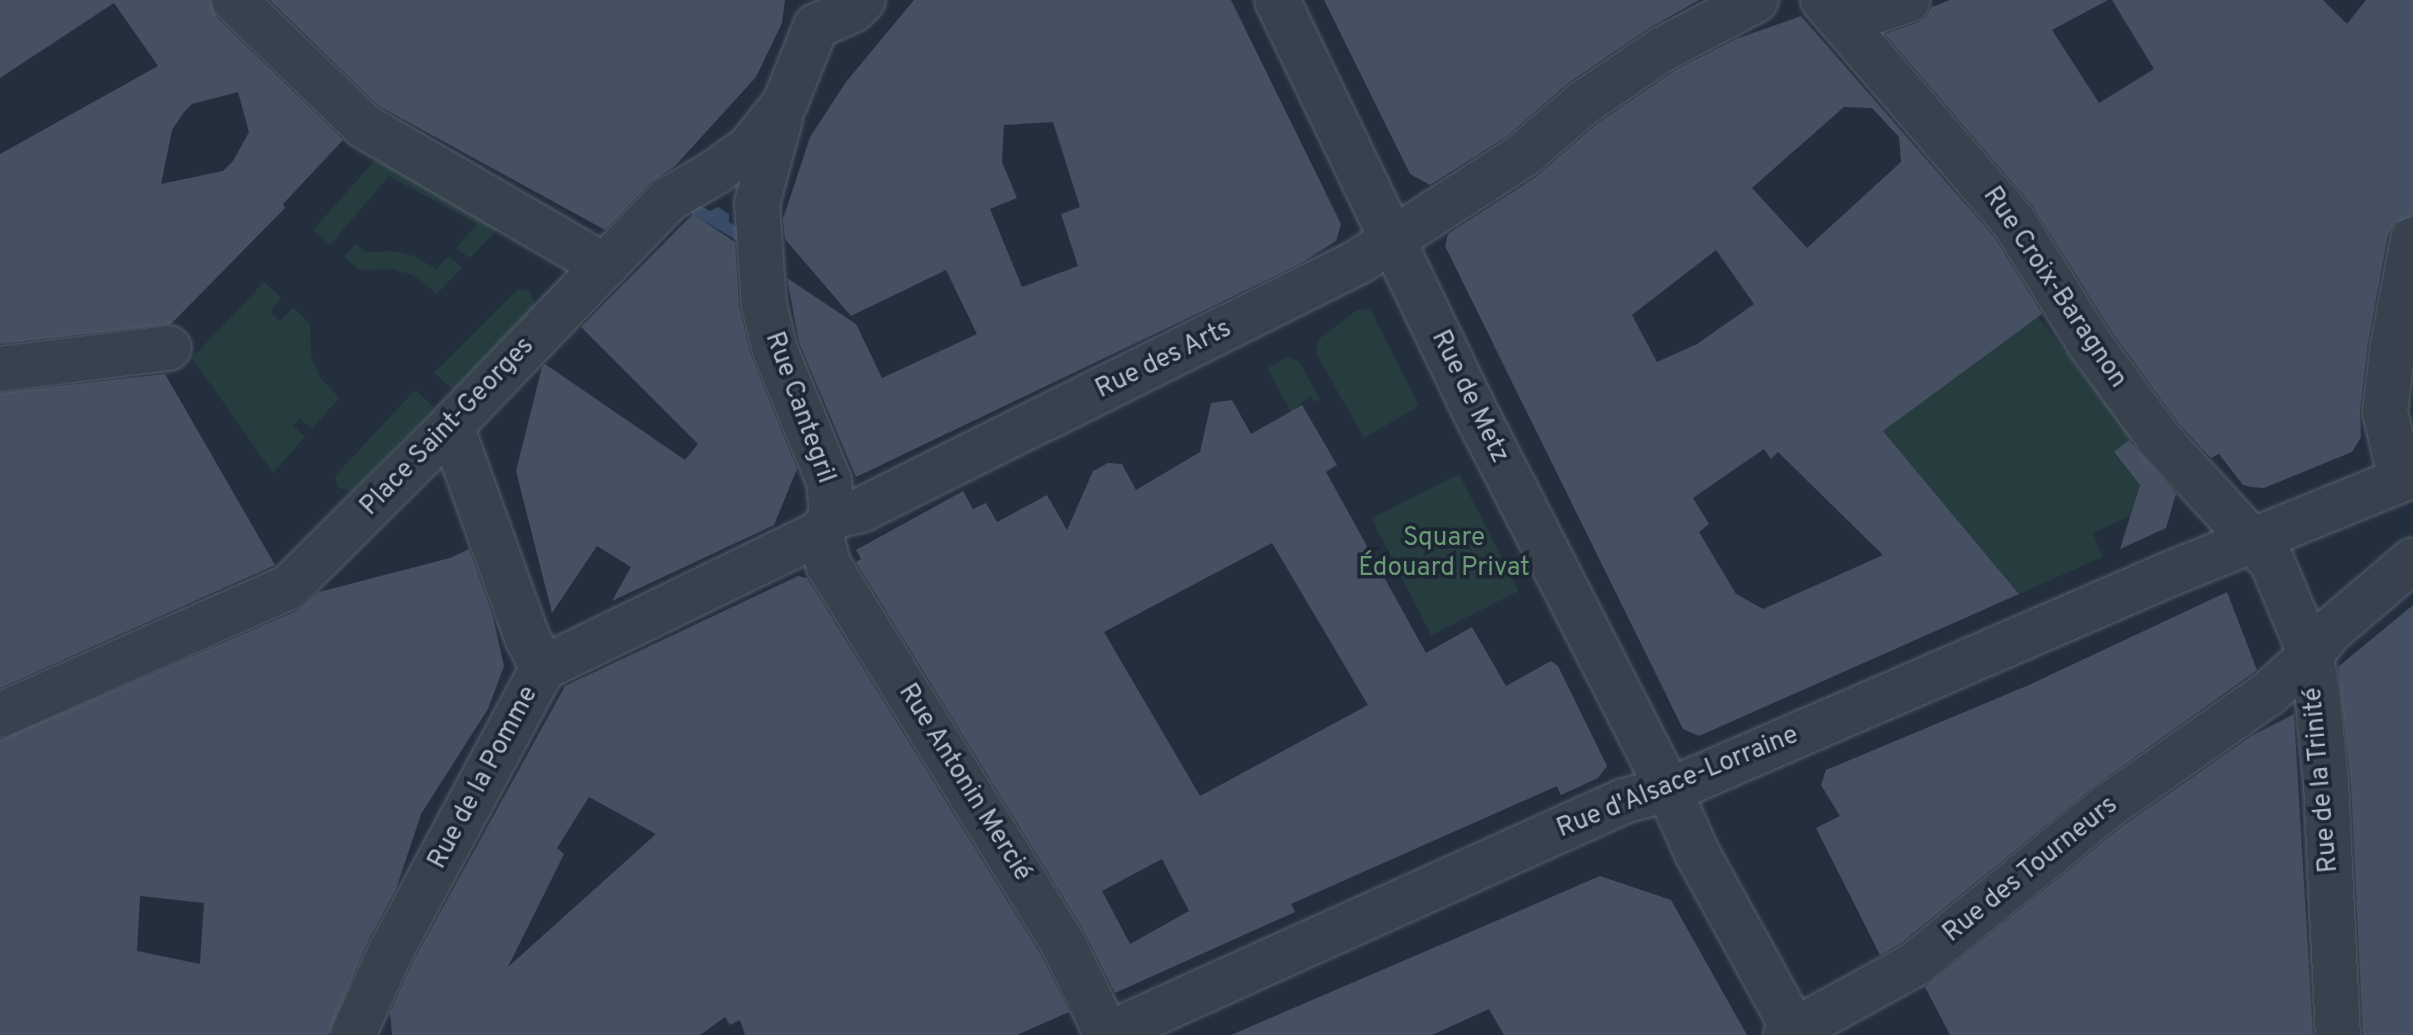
<!DOCTYPE html>
<html>
<head>
<meta charset="utf-8">
<style>
	body { margin:0 }
	#map { position:relative; width:2413px; height:1035px; overflow:hidden; background:#242f3e; font-family:Overpass,sans-serif }
	div>[style] { position:absolute }
	[style*='--x'] { left:calc(var(--x)*1px); top:calc(var(--y)*1px); width:calc(var(--w)*1px); rotate:calc(var(--a)*1deg) }
	.green>* { inset:0; background:#263c3f; transform-origin:0 0 }
	.water>* { inset:0; background:#394c67 }
	.building>* { inset:0; background:#455162 }
	.roads { filter:drop-shadow(0 0 2px #565f6c) drop-shadow(0 0 2px #565f6c) }
	.minor>* { height:44px; margin:-22px; padding:0 22px; transform-origin:22px; border-radius:22px; background:#38414e }
	span { translate:-50% -50%; white-space:nowrap; text-align:center; line-height:1.15; -webkit-text-stroke:7px #1d2633; paint-order:stroke }
	.street-label { font-size:26px; color:#b4bcc9 }
	.park-label { font-size:26px; color:#6b9a76 }
</style>
</head>
<body>
<div id="map">
	<div class="green">
		<i style="clip-path:polygon(383px 151px,504px 222px,470px 258px,456px 248px,477px 224px,389px 176px,330px 245px,313px 230px)"></i>
		<i style="clip-path:polygon(356px 244px,365px 252px,395px 251px,414px 256px,436px 269px,449px 256px,462px 267px,437px 294px,413px 275px,391px 269px,359px 270px,344px 257px)"></i>
		<i style="clip-path:polygon(264px 282px,282px 298px,270px 312px,280px 321px,293px 308px,310px 323px,311px 355px,319px 376px,339px 398px,312px 429px,299px 418px,293px 425px,305px 437px,273px 473px,192px 358px)"></i>
		<i style="clip-path:polygon(518px 289px,530px 291px,535px 306px,453px 390px,434px 373px)"></i>
		<i style="clip-path:polygon(1370px 309px,1419px 406px,1364px 438px,1316px 353px,1319px 339px,1357px 310px)"></i>
		<i style="clip-path:polygon(2038px 317px,2133px 437px,2114px 453px,2140px 485px,2130px 516px,2093px 533px,2102px 557px,2015px 596px,2015px 589px,1883px 431px)"></i>
		<i style="clip-path:polygon(1288px 357px,1299px 362px,1320px 399px,1314px 402px,1311px 395px,1291px 412px,1267px 368px)"></i>
		<i style="clip-path:polygon(415px 390px,434px 407px,351px 491px,338px 488px,335px 476px)"></i>
		<i style="left:1459px;top:474px;width:131px;height:98px;rotate:63deg"></i>
	</div>
	<div class="water">
		<i style="clip-path:polygon(696px 203px,710px 211px,718px 207px,729px 214px,729px 222px,741px 230px,736px 240px,689px 212px)"></i>
	</div>
	<div class="building">
		<i style="clip-path:polygon(evenodd,0 0,210px 0,217px 18px,343px 140px,283px 204px,285px 208px,171px 324px,0 344px,0 154px,158px 66px,114px 3px,0 78px,0 0,238px 92px,249px 132px,233px 161px,223px 171px,161px 184px,172px 130px,184px 112px,192px 104px,238px 92px)"></i>
		<i style="clip-path:polygon(270px 0,785px 0,782px 23px,756px 77px,675px 166px,651px 182px,605px 230px,379px 106px)"></i>
		<i style="clip-path:polygon(evenodd,914px 0,1231px 0,1341px 224px,1336px 241px,1303px 262px,1211px 307px,856px 477px,799px 342px,787px 278px,856px 324px,882px 378px,977px 334px,946px 270px,851px 316px,785px 239px,783px 219px,810px 137px,846px 82px,914px 0,1053px 122px,1080px 207px,1061px 214px,1078px 266px,1022px 287px,990px 209px,1017px 198px,1002px 162px,1004px 125px,1053px 122px)"></i>
		<i style="clip-path:polygon(1324px 0,1699px 0,1649px 28px,1568px 83px,1507px 136px,1430px 185px,1410px 174px)"></i>
		<i style="clip-path:polygon(1950px 0,2108px 0,2052px 30px,2099px 103px,2154px 69px,2112px 0,2323px 0,2347px 24px,2366px 0,2413px 0,2413px 216px,2395px 223px,2388px 235px,2368px 342px,2360px 409px,2361px 437px,2352px 452px,2264px 488px,2252px 487px,2243px 485px,2219px 454px,2211px 458px,2180px 425px,2111px 330px,2033px 206px,1885px 34px,1917px 23px,1926px 17px,1932px 7px)"></i>
		<i style="clip-path:polygon(evenodd,1801px 16px,1994px 237px,2042px 314px,1883px 431px,2019px 594px,1699px 736px,1683px 729px,1445px 246px,1448px 234px,1536px 177px,1597px 124px,1676px 70px,1736px 39px,1801px 16px,1844px 107px,1872px 108px,1899px 137px,1901px 162px,1807px 248px,1752px 188px,1844px 107px,1801px 16px,1716px 250px,1754px 304px,1697px 344px,1657px 362px,1632px 315px,1716px 250px,1801px 16px,1764px 449px,1771px 459px,1778px 452px,1883px 555px,1763px 609px,1736px 594px,1699px 532px,1709px 524px,1693px 498px,1764px 449px)"></i>
		<i style="clip-path:polygon(693px 214px,735px 242px,739px 307px,751px 356px,797px 469px,774px 525px,612px 601px,631px 567px,597px 546px,552px 613px,516px 471px,542px 367px,545px 364px,685px 460px,698px 444px,581px 327px)"></i>
		<i style="clip-path:polygon(165px 374px,275px 565px,0 688px,0 393px)"></i>
		<i style="clip-path:polygon(evenodd,1232px 400px,1251px 434px,1302px 405px,1337px 465px,1326px 472px,1426px 653px,1472px 627px,1506px 686px,1551px 661px,1558px 666px,1607px 766px,1598px 778px,1561px 795px,1557px 786px,1291px 904px,1295px 912px,1115px 993px,1085px 932px,856px 562px,861px 559px,856px 550px,963px 491px,973px 509px,986px 503px,997px 522px,1047px 495px,1067px 530px,1093px 471px,1108px 463px,1122px 464px,1136px 490px,1200px 452px,1211px 403px,1232px 400px,1272px 543px,1368px 705px,1200px 796px,1104px 632px,1272px 543px,1232px 400px,1162px 859px,1189px 911px,1130px 944px,1102px 891px,1162px 859px)"></i>
		<i style="clip-path:polygon(2129px 440px,2176px 494px,2166px 528px,2120px 549px,2140px 485px,2114px 452px)"></i>
		<i style="clip-path:polygon(evenodd,469px 549px,493px 617px,504px 666px,488px 709px,421px 814px,396px 889px,368px 941px,328px 1035px,0 1035px,0 740px,299px 610px,319px 592px,450px 558px,469px 549px,140px 896px,204px 903px,200px 964px,137px 951px,140px 896px)"></i>
		<i style="clip-path:polygon(evenodd,798px 576px,807px 578px,1042px 957px,1069px 1012px,1017px 1035px,745px 1035px,740px 1020px,730px 1025px,725px 1017px,700px 1035px,392px 1035px,390px 1013px,413px 962px,565px 686px,798px 576px,589px 797px,656px 834px,508px 967px,564px 854px,557px 848px,589px 797px)"></i>
		<i style="clip-path:polygon(2227px 592px,2257px 670px,2094px 786px,1901px 943px,1880px 955px,1816px 828px,1840px 816px,1821px 785px,1826px 770px,2029px 685px)"></i>
		<i style="clip-path:polygon(2413px 605px,2413px 1035px,2363px 1035px,2351px 782px,2338px 667px)"></i>
		<i style="clip-path:polygon(2294px 714px,2313px 1035px,1950px 1035px,1925px 987px,2123px 826px,2253px 735px)"></i>
		<i style="clip-path:polygon(1600px 876px,1671px 900px,1747px 1035px,1504px 1035px,1489px 1009px,1432px 1035px,1231px 1035px)"></i>
	</div>
	<div class="roads">
		<div class="minor">
			<i style="--x:234;--y:0;--w:181;--a:44.1"></i>
			<i style="--x:364;--y:126;--w:279;--a:30.2"></i>
			<i style="--x:1277;--y:0;--w:467;--a:64.3"></i>
			<i style="--x:1480;--y:421;--w:415;--a:62.9"></i>
			<i style="--x:1669;--y:790;--w:69;--a:66"></i>
			<i style="--x:1697;--y:853;--w:208;--a:61.2"></i>
			<i style="--x:1823;--y:0;--w:293;--a:49.3"></i>
			<i style="--x:2014;--y:222;--w:144;--a:58.1"></i>
			<i style="--x:2090;--y:344;--w:120;--a:53.8"></i>
			<i style="--x:2161;--y:441;--w:164;--a:47.5"></i>
			<i style="--x:2272;--y:562;--w:101;--a:67.2"></i>
			<i style="--x:2311;--y:655;--w:36;--a:81"></i>
			<i style="--x:2317;--y:691;--w:92;--a:84.4"></i>
			<i style="--x:2326;--y:783;--w:252;--a:87.3"></i>
			<i style="--x:1845;--y:21;--w:66;--a:-18.4"></i>
			<i style="--x:780;--y:119;--w:87;--a:105.3"></i>
			<i style="--x:757;--y:203;--w:102;--a:86.1"></i>
			<i style="--x:764;--y:305;--w:46;--a:76.3"></i>
			<i style="--x:775;--y:350;--w:142;--a:67.6"></i>
			<i style="--x:829;--y:481;--w:36;--a:85"></i>
			<i style="--x:0;--y:369;--w:170;--a:-7.1"></i>
			<i style="--x:451;--y:426;--w:224;--a:70.2"></i>
			<i style="--x:527;--y:637;--w:35;--a:63"></i>
			<i style="--x:2401;--y:479;--w:69;--a:-103.4"></i>
			<i style="--x:2385;--y:412;--w:67;--a:-83.2"></i>
			<i style="--x:2393;--y:345;--w:107;--a:-79.2"></i>
			<i style="--x:820;--y:533;--w:34;--a:75"></i>
			<i style="--x:829;--y:566;--w:446;--a:58.2"></i>
			<i style="--x:1064;--y:945;--w:100;--a:64.5"></i>
			<i style="--x:543;--y:668;--w:308;--a:-26"></i>
			<i style="--x:820;--y:533;--w:20;--a:-53"></i>
			<i style="--x:832;--y:517;--w:32;--a:-14"></i>
			<i style="--x:863;--y:509;--w:553;--a:-26.52"></i>
			<i style="--x:1358;--y:262;--w:195;--a:-32.9"></i>
			<i style="--x:1522;--y:156;--w:79;--a:-40.9"></i>
			<i style="--x:1582;--y:104;--w:98;--a:-34.2"></i>
			<i style="--x:1663;--y:49;--w:105;--a:-27.8"></i>
			<i style="--x:0;--y:715;--w:316;--a:-23.9"></i>
			<i style="--x:289;--y:587;--w:228;--a:-44.8"></i>
			<i style="--x:451;--y:426;--w:315;--a:-46.2"></i>
			<i style="--x:669;--y:199;--w:52;--a:-30"></i>
			<i style="--x:714;--y:173;--w:44;--a:-35.8"></i>
			<i style="--x:750;--y:147;--w:56;--a:-51.5"></i>
			<i style="--x:785;--y:103;--w:83;--a:-68.1"></i>
			<i style="--x:816;--y:26;--w:40;--a:-23.4"></i>
			<i style="--x:853;--y:10;--w:14;--a:-45"></i>
			<i style="--x:353;--y:1035;--w:92;--a:-65.7"></i>
			<i style="--x:391;--y:951;--w:321;--a:-61.8"></i>
			<i style="--x:1106;--y:1035;--w:568;--a:-24.31"></i>
			<i style="--x:1624;--y:801;--w:60;--a:-15.4"></i>
			<i style="--x:1682;--y:785;--w:534;--a:-23.4"></i>
			<i style="--x:2172;--y:573;--w:260;--a:-22.1"></i>
			<i style="--x:1786;--y:1035;--w:147;--a:-28.8"></i>
			<i style="--x:1915;--y:964;--w:249;--a:-39.3"></i>
			<i style="--x:2108;--y:806;--w:197;--a:-35.1"></i>
			<i style="--x:2269;--y:693;--w:57;--a:-42.1"></i>
			<i style="--x:2311;--y:655;--w:31;--a:-52"></i>
			<i style="--x:2330;--y:631;--w:109;--a:-40.5"></i>
		</div>
	</div>
	<div class="street-label">
		<span style="left:2054px;top:288px;rotate:56deg">Rue Croix-Baragnon</span>
		<span style="left:1164px;top:360px;rotate:-26deg">Rue des Arts</span>
		<span style="left:1469px;top:397px;rotate:64deg">Rue de Metz</span>
		<span style="left:799px;top:408px;rotate:70deg">Rue Cantegril</span>
		<span style="left:448px;top:427px;rotate:-46deg">Place Saint-Georges</span>
		<span style="left:484px;top:778px;rotate:-62deg">Rue de la Pomme</span>
		<span style="left:2322px;top:780px;rotate:-95deg">Rue de la Trinité</span>
		<span style="left:964px;top:783px;rotate:58deg">Rue Antonin Mercié</span>
		<span style="left:1678px;top:783px;rotate:-22deg">Rue d'Alsace-Lorraine</span>
		<span style="left:2031px;top:870px;rotate:-39deg">Rue des Tourneurs</span>
	</div>
	<div class="park-label">
		<span style="left:1444px;top:554px">Square<br>Édouard Privat</span>
	</div>
</div>
</body>
</html>
